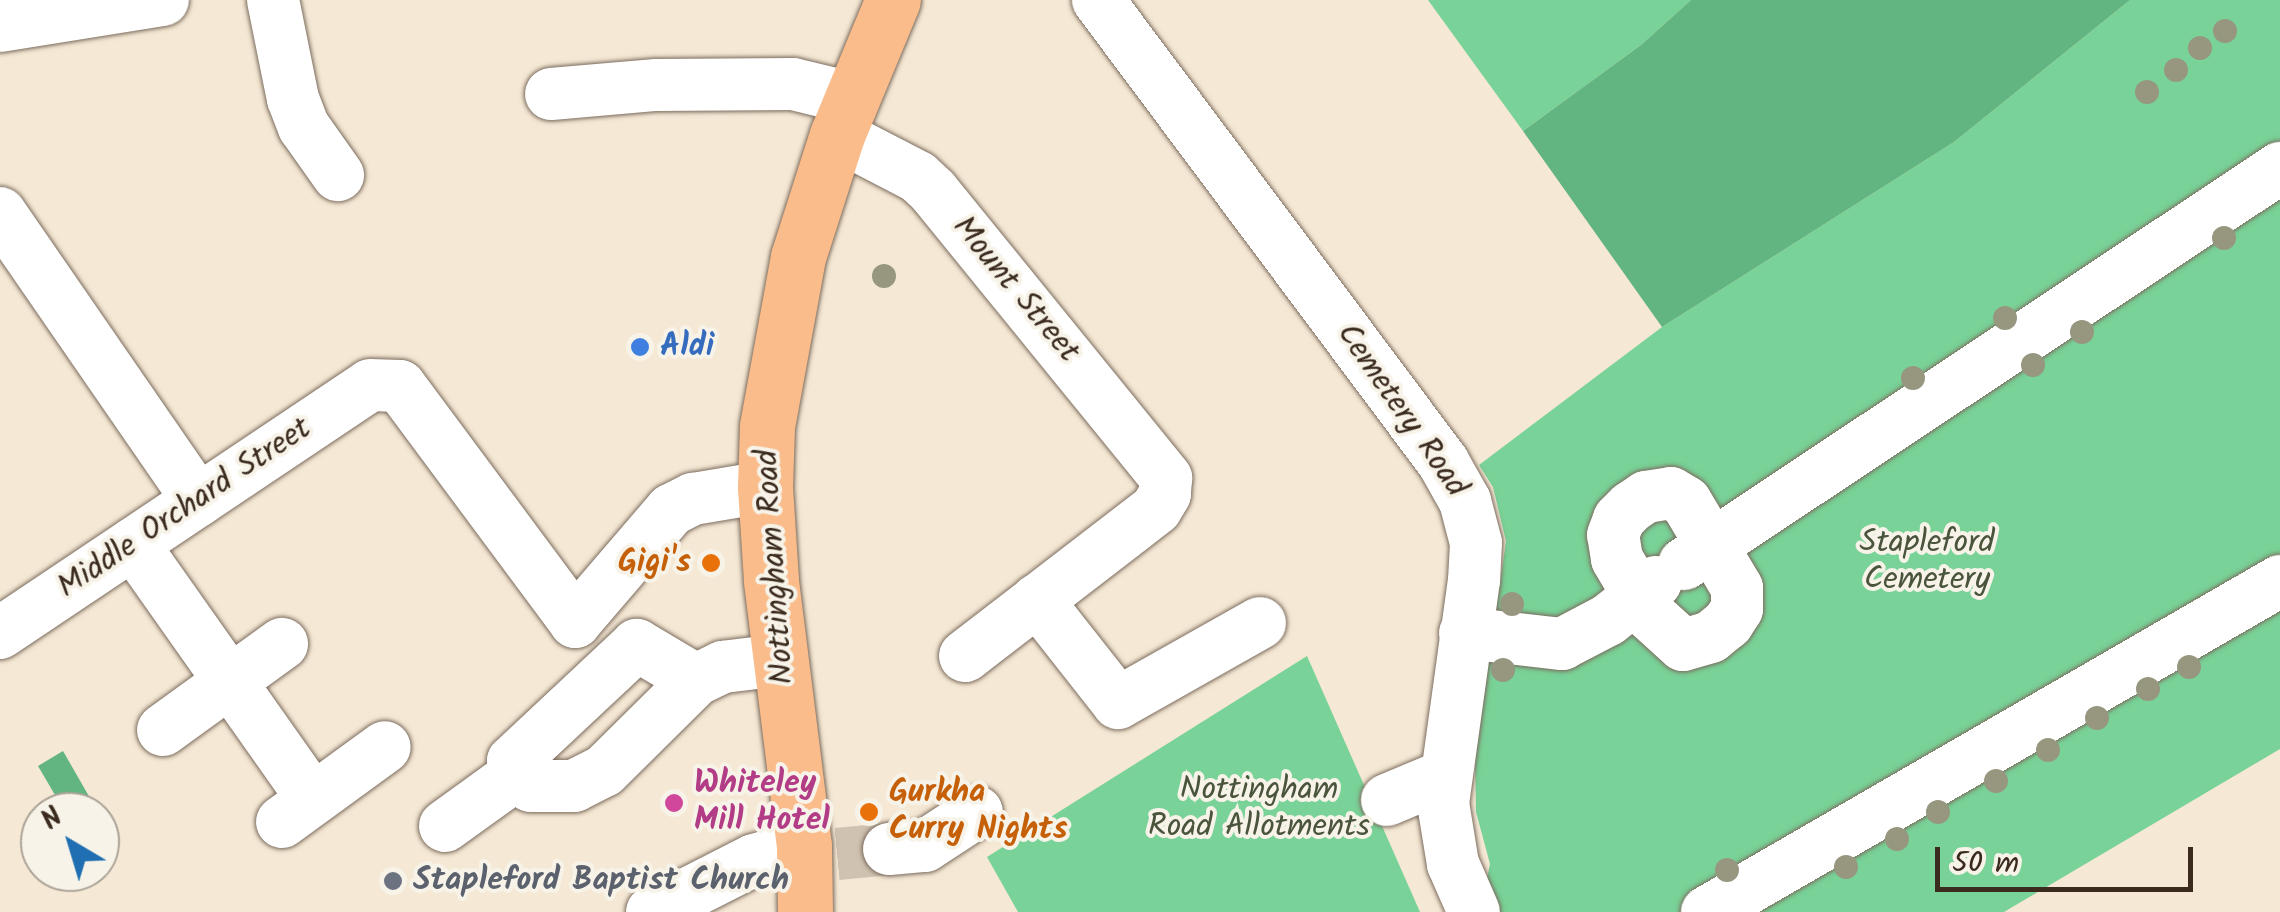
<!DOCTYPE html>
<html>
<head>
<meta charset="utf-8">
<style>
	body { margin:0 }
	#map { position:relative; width:2280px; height:912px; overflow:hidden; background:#f5e8d4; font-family:Kalam,sans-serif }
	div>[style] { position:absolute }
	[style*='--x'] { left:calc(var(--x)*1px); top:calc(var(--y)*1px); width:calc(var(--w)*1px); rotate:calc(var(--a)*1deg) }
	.green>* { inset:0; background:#79d297 }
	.forest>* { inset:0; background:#62b480 }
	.minor-tunnel>* { height:52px; margin-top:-26px; transform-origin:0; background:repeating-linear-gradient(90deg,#d0c2b0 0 52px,transparent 0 78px) }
	.roads { filter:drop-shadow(0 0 2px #7c6c5e) drop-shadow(0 0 2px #7c6c5e) }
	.minor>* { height:52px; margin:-26px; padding:0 26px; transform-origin:26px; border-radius:26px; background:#fff }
	.major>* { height:55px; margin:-27.5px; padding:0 27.5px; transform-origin:27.5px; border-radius:27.5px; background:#fabc8b }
	.trees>* { width:24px; height:24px; margin:-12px; border-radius:50%; background:#979780 }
	.dots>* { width:28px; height:28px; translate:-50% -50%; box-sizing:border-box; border:5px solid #f7f3e8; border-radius:50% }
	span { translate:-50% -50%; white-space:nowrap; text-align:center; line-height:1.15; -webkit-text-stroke:8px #f7f3e8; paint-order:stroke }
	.street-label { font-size:32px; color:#3b2a1e }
	.shop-label { font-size:32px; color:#366cbe; font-weight:700 }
	.left { translate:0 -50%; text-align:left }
	.park-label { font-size:32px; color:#4a543c }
	.food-label { font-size:32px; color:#c56008; font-weight:700 }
	.right { translate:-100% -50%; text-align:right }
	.hotel-label { font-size:32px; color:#b23c85; font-weight:700 }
	.worship-label { font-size:32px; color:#5b616d; font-weight:700 }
	.north { position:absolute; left:20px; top:792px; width:100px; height:100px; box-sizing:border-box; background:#f7f3e8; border:2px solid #aca397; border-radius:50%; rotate:322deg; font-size:28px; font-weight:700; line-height:40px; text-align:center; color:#3b2a1e }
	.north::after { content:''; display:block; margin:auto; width:35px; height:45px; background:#1f6fb2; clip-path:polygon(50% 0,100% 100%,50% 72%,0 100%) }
	.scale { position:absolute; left:1935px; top:847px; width:258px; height:45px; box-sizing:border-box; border:5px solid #3b2a1e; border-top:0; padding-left:12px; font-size:30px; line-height:35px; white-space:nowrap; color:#3b2a1e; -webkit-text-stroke:8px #f7f3e8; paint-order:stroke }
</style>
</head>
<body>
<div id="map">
	<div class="green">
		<i style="clip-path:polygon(1428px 0,1691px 0,1641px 45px,1523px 131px)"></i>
		<i style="clip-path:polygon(2130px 0,2280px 0,2280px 749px,2004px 912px,1466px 912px,1486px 882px,1490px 864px,1476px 812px,1475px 759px,1506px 541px,1493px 487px,1479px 465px,1662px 327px,1954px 142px)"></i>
		<i style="clip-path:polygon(1307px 656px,1420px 912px,1018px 912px,987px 857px)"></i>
	</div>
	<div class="forest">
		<i style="clip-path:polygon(1691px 0,2130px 0,1954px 142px,1662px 327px,1523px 131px,1641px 45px)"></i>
		<i style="clip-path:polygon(63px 751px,98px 812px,65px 812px,38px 766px)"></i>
	</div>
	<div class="minor-tunnel">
		<i style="--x:837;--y:854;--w:52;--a:-5.5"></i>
	</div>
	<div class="roads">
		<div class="minor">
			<i style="--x:273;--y:0;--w:101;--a:78.6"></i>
			<i style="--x:293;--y:99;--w:30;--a:69"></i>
			<i style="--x:304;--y:127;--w:59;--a:54.7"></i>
			<i style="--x:1098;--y:0;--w:577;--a:53.25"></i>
			<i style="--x:1443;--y:462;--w:45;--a:60.6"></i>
			<i style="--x:1465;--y:501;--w:43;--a:75.3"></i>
			<i style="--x:1476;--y:543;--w:37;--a:93"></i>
			<i style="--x:1474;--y:580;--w:225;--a:97.9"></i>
			<i style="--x:1443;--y:803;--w:62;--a:80.7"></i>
			<i style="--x:1453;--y:864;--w:52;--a:66.4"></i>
			<i style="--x:0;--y:26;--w:165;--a:-9.1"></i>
			<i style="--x:551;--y:94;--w:106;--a:-4.9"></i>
			<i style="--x:657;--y:85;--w:136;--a:-0.4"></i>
			<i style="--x:793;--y:84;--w:60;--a:13.6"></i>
			<i style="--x:837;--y:135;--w:91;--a:27.4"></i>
			<i style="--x:918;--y:177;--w:21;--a:43"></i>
			<i style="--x:933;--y:191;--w:370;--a:50.9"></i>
			<i style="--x:1166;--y:478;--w:16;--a:94"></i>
			<i style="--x:1165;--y:494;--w:17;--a:121"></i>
			<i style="--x:1156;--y:509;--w:241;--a:142.4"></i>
			<i style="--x:0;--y:213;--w:349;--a:55.4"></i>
			<i style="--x:1671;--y:493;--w:17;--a:31"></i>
			<i style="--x:1686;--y:502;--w:100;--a:59.3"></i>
			<i style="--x:1737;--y:588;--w:21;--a:90"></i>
			<i style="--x:1737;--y:609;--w:17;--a:123"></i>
			<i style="--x:1728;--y:623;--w:22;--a:141"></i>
			<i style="--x:1711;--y:637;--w:29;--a:164"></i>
			<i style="--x:1683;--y:645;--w:45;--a:-137.7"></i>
			<i style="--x:1650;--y:615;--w:65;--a:-120.5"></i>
			<i style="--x:1617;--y:559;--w:24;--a:-99"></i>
			<i style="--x:1613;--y:535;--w:17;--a:-69"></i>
			<i style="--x:1619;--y:519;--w:17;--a:-45"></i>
			<i style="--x:1631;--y:507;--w:18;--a:-34"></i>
			<i style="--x:1646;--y:497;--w:25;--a:-9"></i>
			<i style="--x:133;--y:544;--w:312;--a:54.8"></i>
			<i style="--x:1684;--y:564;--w:716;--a:-33.6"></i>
			<i style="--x:1037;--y:600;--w:131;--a:51.8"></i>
			<i style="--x:1118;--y:703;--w:163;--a:-29.4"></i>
			<i style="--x:0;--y:633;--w:445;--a:-33.8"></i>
			<i style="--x:370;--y:385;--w:30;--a:2"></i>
			<i style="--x:400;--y:386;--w:294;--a:53.4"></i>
			<i style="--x:575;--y:622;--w:148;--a:-49.4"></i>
			<i style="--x:671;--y:510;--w:25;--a:-27"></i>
			<i style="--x:693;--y:499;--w:73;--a:-9.5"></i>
			<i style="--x:1465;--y:633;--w:98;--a:6.5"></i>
			<i style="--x:1562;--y:644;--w:52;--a:-27.6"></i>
			<i style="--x:1608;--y:620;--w:61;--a:-38.4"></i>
			<i style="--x:696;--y:680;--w:69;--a:-149.3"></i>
			<i style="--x:637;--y:645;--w:170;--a:136.9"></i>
			<i style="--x:513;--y:761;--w:14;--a:73"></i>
			<i style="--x:517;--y:774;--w:18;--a:41"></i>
			<i style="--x:531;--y:786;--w:43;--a:0"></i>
			<i style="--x:574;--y:786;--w:34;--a:-27"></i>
			<i style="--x:604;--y:771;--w:129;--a:-44.7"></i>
			<i style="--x:696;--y:680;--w:30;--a:-26"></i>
			<i style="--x:723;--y:667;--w:57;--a:-7"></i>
			<i style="--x:163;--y:730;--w:147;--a:-35.9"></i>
			<i style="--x:1387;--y:800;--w:62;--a:-22.8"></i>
			<i style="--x:282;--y:822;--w:127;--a:-36.1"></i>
			<i style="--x:445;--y:826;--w:89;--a:-35.8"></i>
			<i style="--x:889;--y:849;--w:36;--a:-5"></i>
			<i style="--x:925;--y:846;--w:62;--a:-33.2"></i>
			<i style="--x:652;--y:912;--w:114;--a:-27"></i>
			<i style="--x:754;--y:860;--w:52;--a:-15.6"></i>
			<i style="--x:1707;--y:912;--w:662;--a:-30.01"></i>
		</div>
		<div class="major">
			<i style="--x:805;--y:912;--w:66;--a:-90.9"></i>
			<i style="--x:804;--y:846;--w:268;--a:-97.1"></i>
			<i style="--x:771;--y:580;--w:93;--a:-93.7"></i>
			<i style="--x:765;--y:487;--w:61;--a:-88.1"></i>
			<i style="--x:767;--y:426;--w:172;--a:-79.6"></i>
			<i style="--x:798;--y:257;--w:128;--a:-72.3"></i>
			<i style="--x:837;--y:135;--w:146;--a:-67.5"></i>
		</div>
	</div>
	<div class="trees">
		<i style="left:2225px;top:31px"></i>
		<i style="left:2200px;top:48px"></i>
		<i style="left:2176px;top:70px"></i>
		<i style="left:2147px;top:92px"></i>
		<i style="left:2224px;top:238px"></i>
		<i style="left:884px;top:276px"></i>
		<i style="left:2005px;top:318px"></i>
		<i style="left:2082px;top:332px"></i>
		<i style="left:2033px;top:365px"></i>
		<i style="left:1913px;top:378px"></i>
		<i style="left:1512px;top:604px"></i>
		<i style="left:2189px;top:667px"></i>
		<i style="left:1503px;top:670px"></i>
		<i style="left:2148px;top:689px"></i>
		<i style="left:2097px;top:718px"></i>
		<i style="left:2048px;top:750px"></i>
		<i style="left:1996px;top:781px"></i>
		<i style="left:1938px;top:812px"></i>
		<i style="left:1897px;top:839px"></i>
		<i style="left:1846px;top:867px"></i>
		<i style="left:1727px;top:870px"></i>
	</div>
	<div class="dots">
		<i style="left:640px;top:347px;background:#3f7fe0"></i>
		<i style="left:711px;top:563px;background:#e8710a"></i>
		<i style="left:674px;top:803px;background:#d1479c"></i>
		<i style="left:869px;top:812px;background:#e8710a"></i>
		<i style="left:393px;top:881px;background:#6b7280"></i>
	</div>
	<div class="street-label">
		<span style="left:1015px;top:290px;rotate:50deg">Mount Street</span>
		<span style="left:1401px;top:411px;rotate:55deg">Cemetery Road</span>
		<span style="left:185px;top:509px;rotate:-34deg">Middle Orchard Street</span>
		<span style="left:776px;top:567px;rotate:-94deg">Nottingham Road</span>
	</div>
	<div class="shop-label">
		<span class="left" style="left:660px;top:347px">Aldi</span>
	</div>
	<div class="park-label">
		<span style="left:1927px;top:562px">Stapleford<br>Cemetery</span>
		<span style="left:1259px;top:809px">Nottingham<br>Road Allotments</span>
	</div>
	<div class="food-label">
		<span class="right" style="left:691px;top:563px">Gigi's</span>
		<span class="left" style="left:889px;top:812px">Gurkha<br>Curry Nights</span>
	</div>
	<div class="hotel-label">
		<span class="left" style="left:694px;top:803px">Whiteley<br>Mill Hotel</span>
	</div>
	<div class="worship-label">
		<span class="left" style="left:413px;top:881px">Stapleford Baptist Church</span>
	</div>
	<div class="north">N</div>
	<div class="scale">50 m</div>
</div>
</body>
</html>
